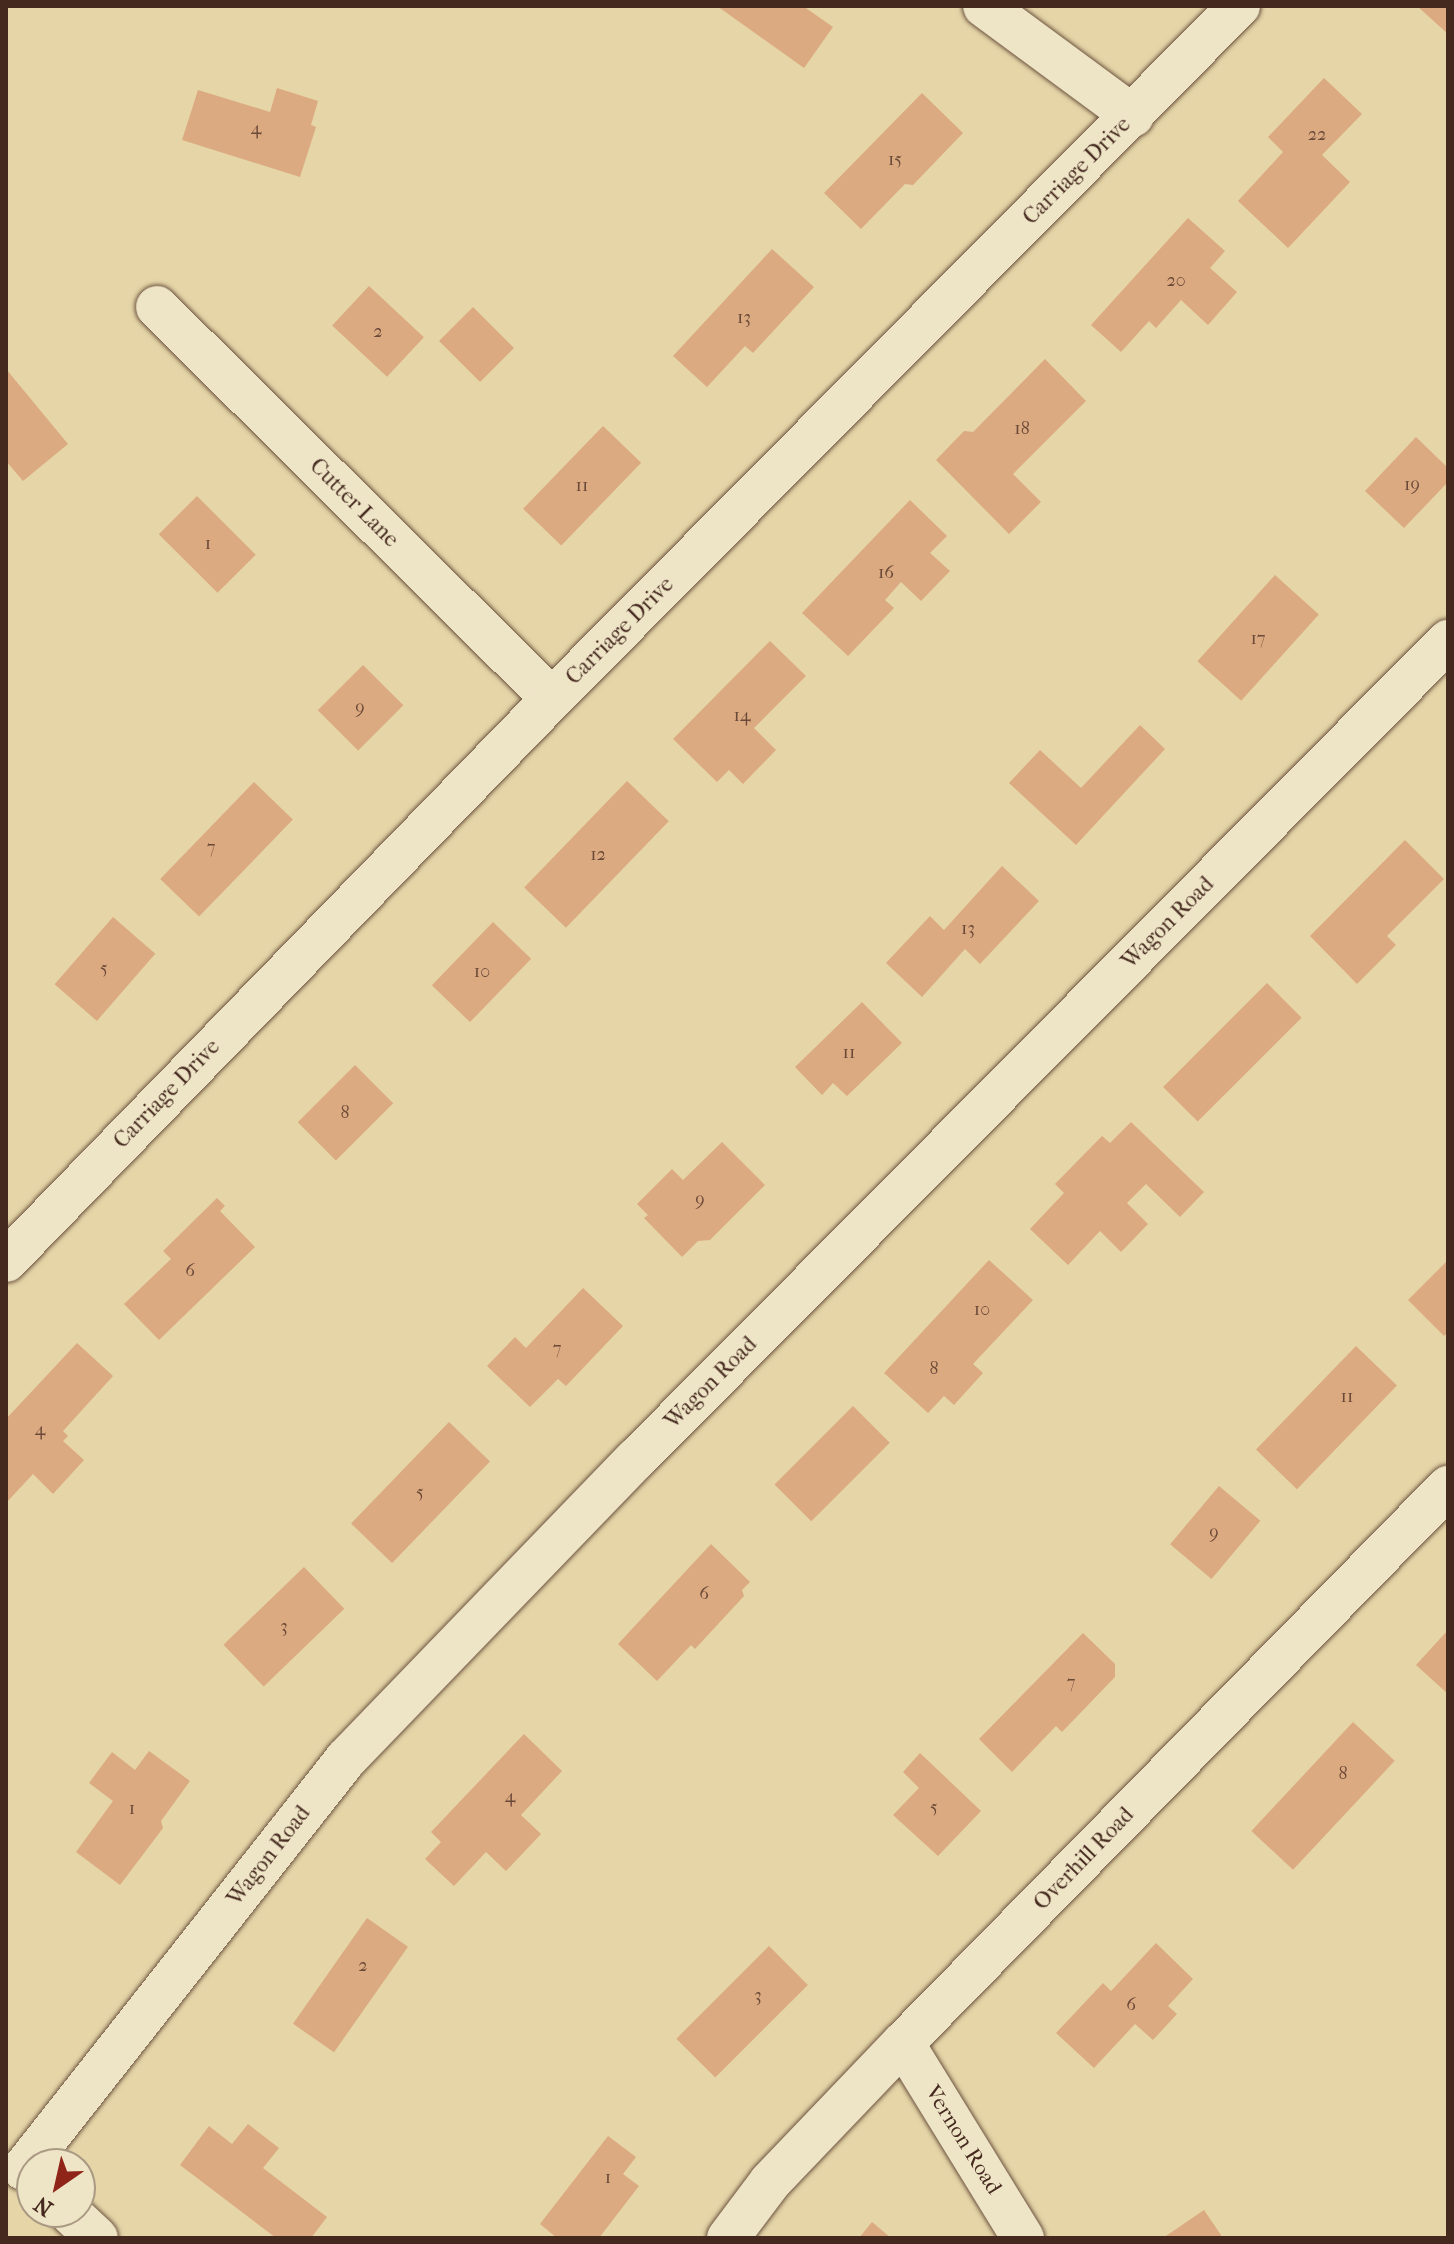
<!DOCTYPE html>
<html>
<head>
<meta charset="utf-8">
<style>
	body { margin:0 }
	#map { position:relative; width:1454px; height:2244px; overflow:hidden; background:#e5d5a7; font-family:"IM FELL French Canon",serif }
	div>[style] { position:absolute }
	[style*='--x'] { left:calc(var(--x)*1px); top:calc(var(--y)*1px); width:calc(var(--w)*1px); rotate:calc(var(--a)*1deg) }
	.building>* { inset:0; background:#dcaa81; transform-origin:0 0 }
	.roads { filter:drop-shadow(0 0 2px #6d5441) drop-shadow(0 0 2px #6d5441) }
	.minor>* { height:42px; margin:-21px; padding:0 21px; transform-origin:21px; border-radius:21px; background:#eee4c6 }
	span { translate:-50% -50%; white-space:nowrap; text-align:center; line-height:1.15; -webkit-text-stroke:6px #eee4c6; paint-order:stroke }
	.number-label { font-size:18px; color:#6b4938 }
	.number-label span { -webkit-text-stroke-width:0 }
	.street-label { font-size:22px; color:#45291f }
	.frame { position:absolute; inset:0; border:8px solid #45291f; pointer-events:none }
	.north { position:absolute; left:16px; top:2148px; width:80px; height:80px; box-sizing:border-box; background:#eee4c6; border:2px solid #aa9983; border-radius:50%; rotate:214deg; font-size:22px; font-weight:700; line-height:32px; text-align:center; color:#45291f }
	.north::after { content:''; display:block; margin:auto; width:28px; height:36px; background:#8f2418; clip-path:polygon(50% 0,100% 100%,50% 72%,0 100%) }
</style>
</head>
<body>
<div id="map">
	<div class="building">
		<i style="clip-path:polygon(717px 6px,803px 6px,833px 27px,804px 68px)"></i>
		<i style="clip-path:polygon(1417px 6px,1448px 6px,1448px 34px)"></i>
		<i style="clip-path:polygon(1324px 78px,1362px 114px,1322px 155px,1350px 182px,1288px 248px,1238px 201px,1283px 152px,1268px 137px)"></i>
		<i style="clip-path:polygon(277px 88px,318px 101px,311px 125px,316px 127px,300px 177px,182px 140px,198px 90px,270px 112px)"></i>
		<i style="clip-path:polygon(922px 93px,963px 133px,913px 185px,905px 184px,861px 229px,824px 193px)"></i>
		<i style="clip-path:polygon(1188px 218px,1225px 251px,1210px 268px,1237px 292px,1208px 325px,1181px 300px,1156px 328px,1149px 321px,1121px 352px,1091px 325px)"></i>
		<i style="clip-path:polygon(772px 249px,814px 287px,753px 353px,745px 346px,707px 387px,673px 356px)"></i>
		<i style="left:369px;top:286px;width:75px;height:54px;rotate:43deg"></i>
		<i style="left:473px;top:307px;width:58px;height:48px;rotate:45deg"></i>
		<i style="clip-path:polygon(1045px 359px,1086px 401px,1013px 474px,1041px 502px,1009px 534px,936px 460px,964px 431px,973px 432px)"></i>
		<i style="clip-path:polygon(6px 369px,68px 444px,23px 481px,6px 461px)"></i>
		<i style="left:603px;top:426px;width:53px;height:115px;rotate:44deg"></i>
		<i style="clip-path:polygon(1416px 437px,1448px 468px,1448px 482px,1404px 528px,1365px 491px)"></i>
		<i style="left:197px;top:496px;width:83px;height:54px;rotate:45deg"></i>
		<i style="clip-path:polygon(910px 500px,947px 536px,930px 553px,950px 571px,921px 601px,901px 582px,885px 600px,894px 608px,848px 656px,802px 613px)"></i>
		<i style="left:1275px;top:575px;width:59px;height:116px;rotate:42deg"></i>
		<i style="clip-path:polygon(770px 641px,806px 676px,754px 728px,776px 750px,743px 784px,729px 770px,717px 782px,673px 739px)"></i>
		<i style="left:363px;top:665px;width:57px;height:64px;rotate:45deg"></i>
		<i style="clip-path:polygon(1140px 725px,1165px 749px,1076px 845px,1009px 783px,1040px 750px,1081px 788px)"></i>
		<i style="left:627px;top:781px;width:58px;height:148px;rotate:44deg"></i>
		<i style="left:254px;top:782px;width:54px;height:135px;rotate:44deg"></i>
		<i style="clip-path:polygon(1405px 840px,1444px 879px,1387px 936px,1396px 945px,1357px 984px,1310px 936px)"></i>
		<i style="clip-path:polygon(1002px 866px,1039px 901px,980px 964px,965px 949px,922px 997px,886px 963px,930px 916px,944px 930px)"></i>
		<i style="left:113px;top:917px;width:56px;height:89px;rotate:41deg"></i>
		<i style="left:493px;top:922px;width:53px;height:88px;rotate:44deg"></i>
		<i style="left:1267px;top:983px;width:49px;height:147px;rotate:45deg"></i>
		<i style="clip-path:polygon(862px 1002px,902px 1043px,847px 1096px,833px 1083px,822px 1095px,795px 1067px)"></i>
		<i style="left:355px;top:1065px;width:54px;height:81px;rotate:45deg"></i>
		<i style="clip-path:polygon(1131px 1122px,1204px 1192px,1180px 1217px,1146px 1184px,1127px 1203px,1148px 1224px,1121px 1252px,1100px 1231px,1068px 1265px,1030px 1229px,1064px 1193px,1055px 1184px,1102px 1136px,1110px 1143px)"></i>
		<i style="clip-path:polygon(722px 1142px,765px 1185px,710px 1240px,698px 1241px,682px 1257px,644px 1218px,648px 1215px,637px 1204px,672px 1169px,683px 1180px)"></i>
		<i style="clip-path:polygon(217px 1198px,225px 1206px,220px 1211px,255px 1247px,159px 1340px,124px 1304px,171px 1259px,163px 1251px)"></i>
		<i style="clip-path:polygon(989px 1260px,1033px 1300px,973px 1364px,983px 1373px,954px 1405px,944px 1396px,928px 1413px,884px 1373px)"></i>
		<i style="clip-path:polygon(1448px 1260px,1448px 1332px,1444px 1336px,1408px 1300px)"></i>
		<i style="clip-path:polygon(583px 1288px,623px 1326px,566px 1386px,558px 1379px,530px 1407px,487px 1366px,515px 1337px,526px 1348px)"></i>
		<i style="clip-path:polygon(77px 1343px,113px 1376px,63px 1431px,68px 1436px,63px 1441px,84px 1460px,53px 1494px,33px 1474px,6px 1503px,6px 1419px)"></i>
		<i style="left:1356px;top:1346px;width:57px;height:144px;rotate:44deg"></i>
		<i style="left:853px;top:1406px;width:52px;height:111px;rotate:45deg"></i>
		<i style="left:449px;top:1422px;width:57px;height:141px;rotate:44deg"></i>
		<i style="left:1219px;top:1486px;width:54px;height:76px;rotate:40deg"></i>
		<i style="clip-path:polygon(711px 1544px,750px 1582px,742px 1590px,744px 1596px,695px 1649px,691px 1645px,657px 1681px,618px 1644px)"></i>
		<i style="left:304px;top:1567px;width:58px;height:112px;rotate:46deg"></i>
		<i style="clip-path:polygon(1448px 1630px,1448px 1694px,1416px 1665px)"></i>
		<i style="clip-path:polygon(1083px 1633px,1115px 1664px,1115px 1677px,1062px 1732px,1056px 1726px,1012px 1772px,979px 1739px)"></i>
		<i style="left:1353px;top:1722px;width:57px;height:149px;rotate:43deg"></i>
		<i style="clip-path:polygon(524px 1734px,562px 1771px,521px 1815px,541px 1834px,506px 1871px,486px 1852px,454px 1886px,425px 1859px,441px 1842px,431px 1832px)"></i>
		<i style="clip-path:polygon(149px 1751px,190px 1781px,161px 1821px,163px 1828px,120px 1885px,76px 1852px,113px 1801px,89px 1783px,112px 1752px,135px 1770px)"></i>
		<i style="clip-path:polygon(920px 1753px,981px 1811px,938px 1856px,893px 1815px,919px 1788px,903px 1772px)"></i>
		<i style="left:367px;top:1918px;width:50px;height:129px;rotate:35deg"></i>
		<i style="clip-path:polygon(1156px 1943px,1193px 1979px,1168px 2006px,1177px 2014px,1153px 2040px,1135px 2024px,1094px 2068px,1056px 2033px,1103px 1983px,1111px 1991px)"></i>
		<i style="left:769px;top:1946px;width:55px;height:131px;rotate:45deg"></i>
		<i style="clip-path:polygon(248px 2124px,279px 2148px,263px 2168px,327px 2217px,311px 2238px,276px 2238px,180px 2165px,209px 2126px,232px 2144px)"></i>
		<i style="clip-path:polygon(608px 2136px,636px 2157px,623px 2174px,639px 2186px,599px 2238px,557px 2238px,540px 2224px)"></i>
		<i style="clip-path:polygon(1204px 2210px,1223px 2238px,1163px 2238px)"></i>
		<i style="clip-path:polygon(872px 2222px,891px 2238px,859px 2238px)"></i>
	</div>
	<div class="roads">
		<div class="minor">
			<i style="--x:984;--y:6;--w:185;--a:36.4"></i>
			<i style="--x:157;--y:307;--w:556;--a:44.78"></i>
			<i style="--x:6;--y:1261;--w:784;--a:-45.83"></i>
			<i style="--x:552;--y:699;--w:976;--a:-45.25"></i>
			<i style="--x:903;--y:2043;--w:229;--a:58.4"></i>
			<i style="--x:23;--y:2169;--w:522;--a:-51.77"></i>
			<i style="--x:346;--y:1759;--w:417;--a:-46"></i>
			<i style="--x:636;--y:1459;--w:1153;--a:-45.21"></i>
			<i style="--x:69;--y:2212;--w:38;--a:43"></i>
			<i style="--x:728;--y:2238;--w:70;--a:-53.1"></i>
			<i style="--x:770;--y:2182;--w:192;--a:-46.3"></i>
			<i style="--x:903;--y:2043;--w:779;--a:-45.57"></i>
		</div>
	</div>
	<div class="number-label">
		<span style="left:256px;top:129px">4</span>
		<span style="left:1317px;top:135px">22</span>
		<span style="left:895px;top:160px">15</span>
		<span style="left:1176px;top:281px">20</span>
		<span style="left:744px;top:318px">13</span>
		<span style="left:378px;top:332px">2</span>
		<span style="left:1022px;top:429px">18</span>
		<span style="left:1412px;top:485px">19</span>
		<span style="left:582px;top:486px">11</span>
		<span style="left:208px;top:544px">1</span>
		<span style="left:886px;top:573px">16</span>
		<span style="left:1258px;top:639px">17</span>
		<span style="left:360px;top:708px">9</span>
		<span style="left:742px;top:716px">14</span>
		<span style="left:211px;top:848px">7</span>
		<span style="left:598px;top:855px">12</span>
		<span style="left:968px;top:929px">13</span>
		<span style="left:104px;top:969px">5</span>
		<span style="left:482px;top:972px">10</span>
		<span style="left:849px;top:1053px">11</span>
		<span style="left:345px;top:1113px">8</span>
		<span style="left:700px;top:1200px">9</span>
		<span style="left:190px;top:1271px">6</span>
		<span style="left:982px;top:1310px">10</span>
		<span style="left:557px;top:1349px">7</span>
		<span style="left:934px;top:1369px">8</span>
		<span style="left:1347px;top:1397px">11</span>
		<span style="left:40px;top:1430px">4</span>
		<span style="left:420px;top:1493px">5</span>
		<span style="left:1214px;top:1533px">9</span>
		<span style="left:704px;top:1594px">6</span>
		<span style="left:284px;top:1627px">3</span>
		<span style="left:1071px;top:1683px">7</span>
		<span style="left:1343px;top:1774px">8</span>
		<span style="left:510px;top:1797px">4</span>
		<span style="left:934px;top:1808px">5</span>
		<span style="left:132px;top:1809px">1</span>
		<span style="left:363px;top:1966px">2</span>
		<span style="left:758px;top:1996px">3</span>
		<span style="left:1131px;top:2005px">6</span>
		<span style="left:608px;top:2178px">1</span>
	</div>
	<div class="street-label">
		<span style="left:1077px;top:171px;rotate:-45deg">Carriage Drive</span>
		<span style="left:354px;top:503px;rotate:45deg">Cutter Lane</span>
		<span style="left:620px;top:631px;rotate:-45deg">Carriage Drive</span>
		<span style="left:1168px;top:923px;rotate:-45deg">Wagon Road</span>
		<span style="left:167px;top:1094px;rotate:-46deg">Carriage Drive</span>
		<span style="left:711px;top:1383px;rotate:-45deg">Wagon Road</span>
		<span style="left:269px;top:1856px;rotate:-52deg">Wagon Road</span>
		<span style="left:1084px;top:1859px;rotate:-46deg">Overhill Road</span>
		<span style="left:963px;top:2140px;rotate:58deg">Vernon Road</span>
	</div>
	<div class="frame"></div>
	<div class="north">N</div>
</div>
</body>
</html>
